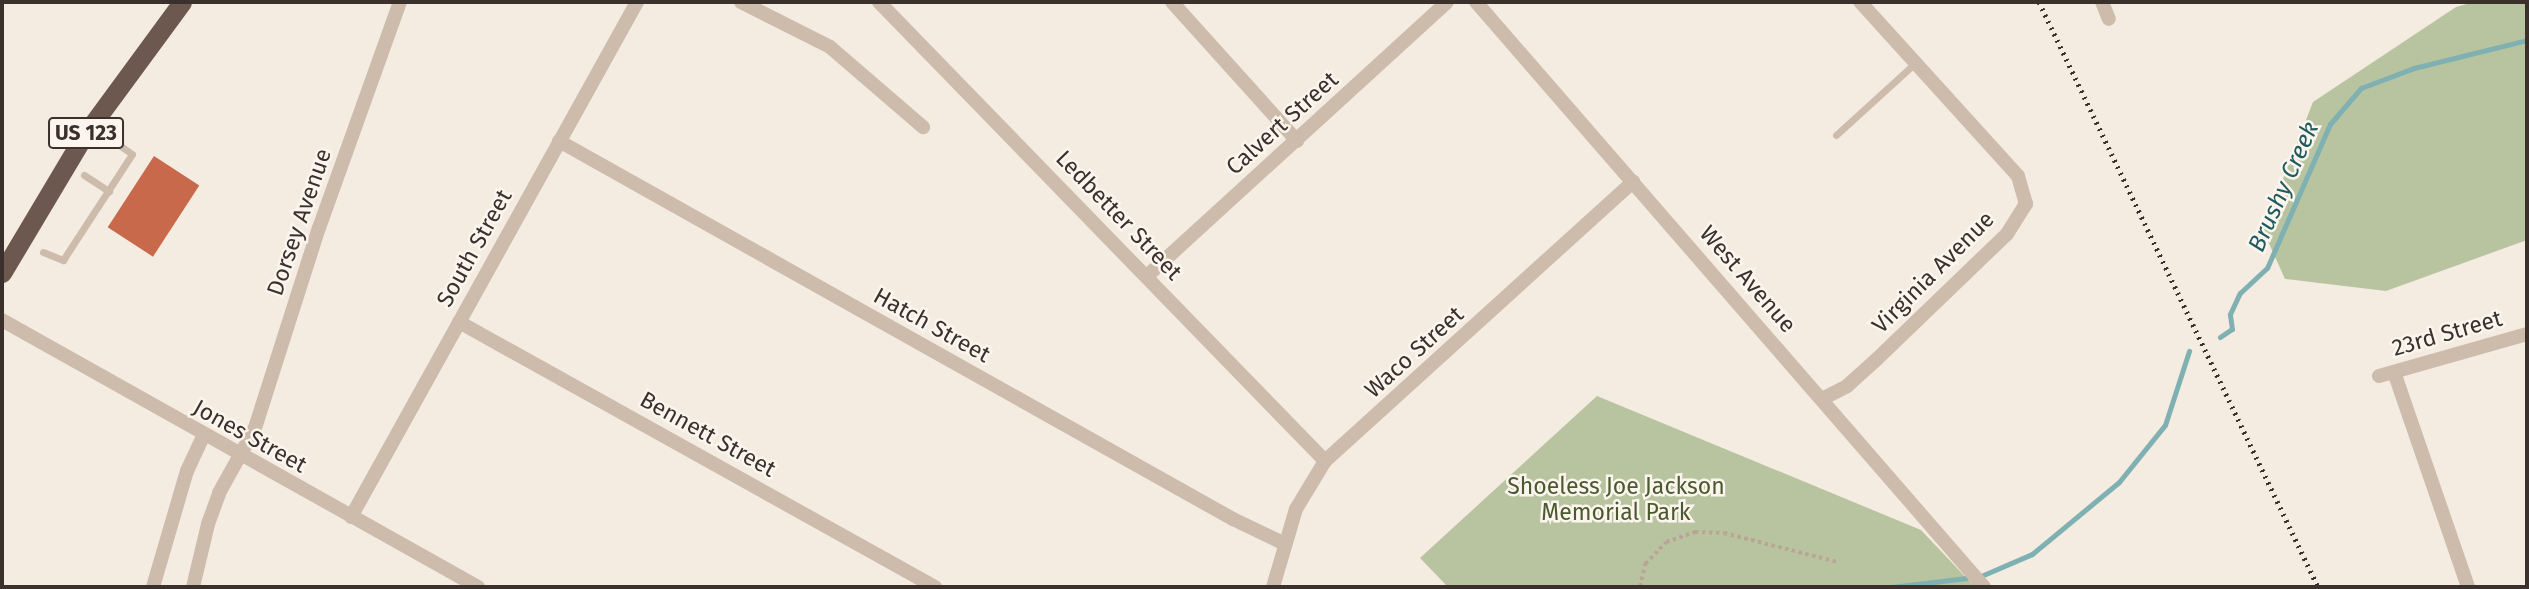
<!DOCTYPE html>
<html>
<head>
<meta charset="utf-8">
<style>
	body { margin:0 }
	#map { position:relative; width:2529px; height:589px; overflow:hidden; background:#f4ebe1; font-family:"Fira Sans",sans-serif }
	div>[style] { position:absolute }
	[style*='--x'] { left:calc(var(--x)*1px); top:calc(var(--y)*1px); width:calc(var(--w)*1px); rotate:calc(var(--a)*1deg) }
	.green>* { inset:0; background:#b8c4a0 }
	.stream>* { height:5px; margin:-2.5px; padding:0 2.5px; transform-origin:2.5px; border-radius:2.5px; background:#7fb0b2 }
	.building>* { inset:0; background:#c8694b; transform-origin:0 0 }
	.path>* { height:3.5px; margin-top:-1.75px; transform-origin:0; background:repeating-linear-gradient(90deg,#b9a596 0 3.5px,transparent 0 7px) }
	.service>* { height:7px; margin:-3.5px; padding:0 3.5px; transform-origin:3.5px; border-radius:3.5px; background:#cdbbac }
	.minor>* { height:14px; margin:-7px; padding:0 7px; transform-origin:7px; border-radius:7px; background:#cdbbac }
	.trunk>* { height:19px; margin:-9.5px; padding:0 9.5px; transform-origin:9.5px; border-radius:9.5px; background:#6c584f }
	.rail>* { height:5px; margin-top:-2.5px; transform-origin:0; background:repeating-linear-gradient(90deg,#3b302b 0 2px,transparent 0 7px) }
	span { translate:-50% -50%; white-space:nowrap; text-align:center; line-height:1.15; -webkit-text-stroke:5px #fbf5ee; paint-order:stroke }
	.shield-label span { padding:2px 5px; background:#fbf5ee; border:2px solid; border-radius:5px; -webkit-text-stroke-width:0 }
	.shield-label { font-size:21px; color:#3b302b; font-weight:700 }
	.street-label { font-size:23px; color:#3b302b }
	.park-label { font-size:23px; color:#4a5a2e }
	.water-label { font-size:24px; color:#1f5a5e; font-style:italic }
	.frame { position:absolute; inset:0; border:4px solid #3b302b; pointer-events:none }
</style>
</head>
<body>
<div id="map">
	<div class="green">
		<i style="clip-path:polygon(2474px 2px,2527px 2px,2527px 240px,2386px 291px,2285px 279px,2263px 230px,2313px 102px,2456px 7px)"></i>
		<i style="clip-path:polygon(1597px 396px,1921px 530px,1975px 587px,1448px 587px,1420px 558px)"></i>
	</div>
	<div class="stream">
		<i style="--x:2220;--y:337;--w:14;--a:-34"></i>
		<i style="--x:2232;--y:329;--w:15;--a:-98"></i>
		<i style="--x:2230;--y:314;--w:23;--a:-65"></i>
		<i style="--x:2240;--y:293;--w:37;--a:-43"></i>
		<i style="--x:2267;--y:268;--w:157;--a:-66.4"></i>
		<i style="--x:2330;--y:124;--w:48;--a:-49.3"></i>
		<i style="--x:2361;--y:88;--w:57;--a:-20.7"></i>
		<i style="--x:2414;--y:68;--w:116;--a:-13.9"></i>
		<i style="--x:1981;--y:576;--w:56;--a:-23.3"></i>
		<i style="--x:2032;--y:554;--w:113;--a:-39.6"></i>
		<i style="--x:2119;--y:482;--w:73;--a:-51.1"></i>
		<i style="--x:2165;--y:425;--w:78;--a:-72"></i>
		<i style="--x:1892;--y:587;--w:75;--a:-6.9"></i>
	</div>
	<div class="building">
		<i style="left:154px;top:156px;width:54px;height:85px;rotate:33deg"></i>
	</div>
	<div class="path">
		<i style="--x:1640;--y:587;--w:24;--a:-78"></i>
		<i style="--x:1645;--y:564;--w:30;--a:-46"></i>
		<i style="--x:1666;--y:542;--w:31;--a:-19"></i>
		<i style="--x:1695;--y:532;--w:29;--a:2"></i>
		<i style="--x:1724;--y:533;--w:118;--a:14.3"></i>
	</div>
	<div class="service">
		<i style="--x:1836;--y:135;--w:107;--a:-42.3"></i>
		<i style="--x:84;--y:175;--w:30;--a:33"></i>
		<i style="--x:43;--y:252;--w:22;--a:22"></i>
		<i style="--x:63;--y:260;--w:126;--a:-56.9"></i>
		<i style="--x:132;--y:154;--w:28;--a:-145"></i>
	</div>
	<div class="minor">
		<i style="--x:741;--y:2;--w:100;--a:26.8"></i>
		<i style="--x:830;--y:47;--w:123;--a:40.7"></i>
		<i style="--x:879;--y:2;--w:640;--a:45.82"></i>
		<i style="--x:1172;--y:2;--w:187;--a:48"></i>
		<i style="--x:1476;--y:2;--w:775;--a:49.03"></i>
		<i style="--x:2102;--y:2;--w:18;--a:68"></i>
		<i style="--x:559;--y:141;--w:773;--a:29.29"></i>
		<i style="--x:1233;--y:519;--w:58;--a:25.7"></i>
		<i style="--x:1147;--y:276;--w:406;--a:-42.4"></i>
		<i style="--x:2;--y:320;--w:546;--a:29.29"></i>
		<i style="--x:459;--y:322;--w:545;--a:29.11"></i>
		<i style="--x:2394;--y:372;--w:227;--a:71"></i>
		<i style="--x:2379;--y:376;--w:154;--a:-15.8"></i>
		<i style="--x:1822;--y:399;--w:28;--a:-27"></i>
		<i style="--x:1847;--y:386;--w:40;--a:-42"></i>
		<i style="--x:1877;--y:359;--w:180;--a:-43.9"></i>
		<i style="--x:2007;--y:234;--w:36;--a:-58"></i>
		<i style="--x:2026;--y:204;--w:29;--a:-106"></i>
		<i style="--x:2018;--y:176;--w:235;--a:-132.2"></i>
		<i style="--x:351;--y:517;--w:589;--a:-60.95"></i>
		<i style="--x:153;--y:587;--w:121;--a:-73.7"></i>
		<i style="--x:187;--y:471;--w:38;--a:-65"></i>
		<i style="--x:193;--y:587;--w:65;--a:-76.6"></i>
		<i style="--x:208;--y:524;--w:33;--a:-70"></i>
		<i style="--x:219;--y:493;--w:74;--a:-61"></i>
		<i style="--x:255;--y:428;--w:210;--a:-72.3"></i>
		<i style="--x:319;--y:228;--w:240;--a:-70.3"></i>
		<i style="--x:1273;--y:587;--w:81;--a:-73.6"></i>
		<i style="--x:1296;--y:509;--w:56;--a:-58.9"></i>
		<i style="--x:1325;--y:461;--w:416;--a:-42.2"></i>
	</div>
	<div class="trunk">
		<i style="--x:2;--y:273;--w:158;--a:-59.2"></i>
		<i style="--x:83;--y:137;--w:167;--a:-53.7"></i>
	</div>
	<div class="rail">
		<i style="--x:2039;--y:2;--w:648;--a:64.5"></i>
	</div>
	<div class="shield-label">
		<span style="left:86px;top:133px">US 123</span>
	</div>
	<div class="street-label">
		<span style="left:1282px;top:123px;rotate:-42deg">Calvert Street</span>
		<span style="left:1119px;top:215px;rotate:46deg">Ledbetter Street</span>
		<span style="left:299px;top:222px;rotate:-71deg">Dorsey Avenue</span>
		<span style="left:474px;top:248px;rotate:-61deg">South Street</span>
		<span style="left:1933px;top:272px;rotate:-45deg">Virginia Avenue</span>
		<span style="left:1748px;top:279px;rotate:49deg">West Avenue</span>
		<span style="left:932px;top:325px;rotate:29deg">Hatch Street</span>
		<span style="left:2447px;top:333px;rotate:-16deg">23rd Street</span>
		<span style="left:1414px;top:352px;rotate:-42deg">Waco Street</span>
		<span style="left:708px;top:434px;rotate:29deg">Bennett Street</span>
		<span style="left:250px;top:436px;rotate:29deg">Jones Street</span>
	</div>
	<div class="park-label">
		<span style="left:1616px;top:499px">Shoeless Joe Jackson<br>Memorial Park</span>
	</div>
	<div class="water-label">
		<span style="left:2284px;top:187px;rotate:-66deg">Brushy Creek</span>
	</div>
	<div class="frame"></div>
</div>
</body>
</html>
